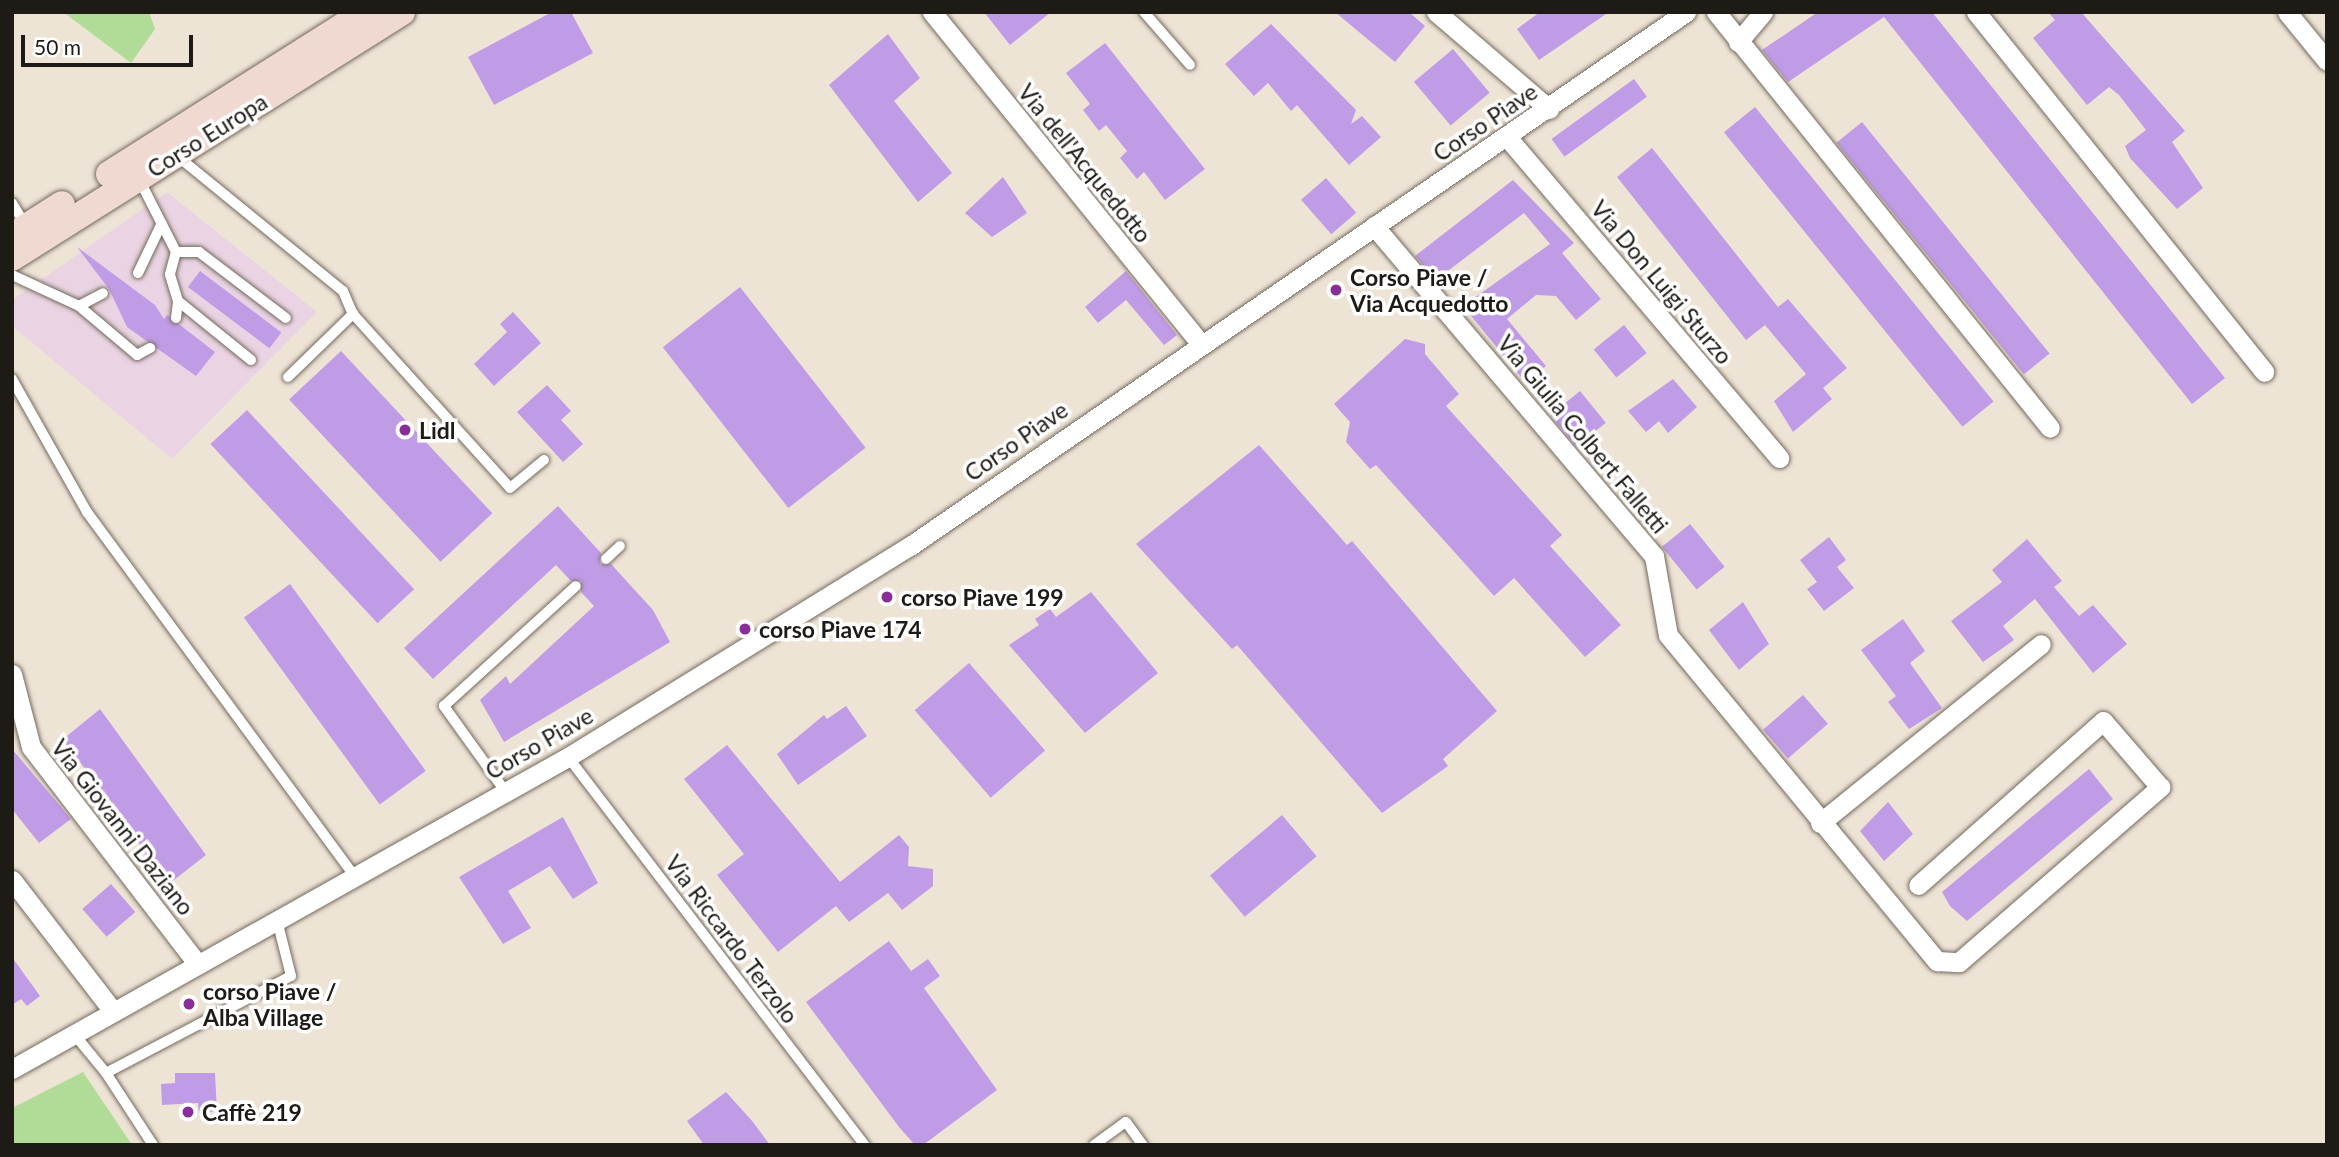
<!DOCTYPE html>
<html>
<head>
<meta charset="utf-8">
<style>
	body { margin:0 }
	#map { position:relative; width:2339px; height:1157px; overflow:hidden; background:#eee4d6; font-family:Lato,sans-serif }
	div>[style] { position:absolute }
	[style*='--x'] { left:calc(var(--x)*1px); top:calc(var(--y)*1px); width:calc(var(--w)*1px); rotate:calc(var(--a)*1deg) }
	.commercial>* { inset:0; background:#ead4e3 }
	.green>* { inset:0; background:#b0dc98 }
	.building>* { inset:0; background:#c19ce6; transform-origin:0 0 }
	.roads { filter:drop-shadow(0 0 2px #736a5e) drop-shadow(0 0 2px #736a5e) }
	.lane>* { height:10px; margin:-5px; padding:0 5px; transform-origin:5px; border-radius:5px; background:#fff }
	.street>* { height:19px; margin:-9.5px; padding:0 9.5px; transform-origin:9.5px; border-radius:9.5px; background:#fff }
	.secondary>* { height:26px; margin:-13px; padding:0 13px; transform-origin:13px; border-radius:13px; background:#f0d9d0 }
	.dots>* { width:19px; height:19px; translate:-50% -50%; box-sizing:border-box; border:4px solid #fff; border-radius:50% }
	span { translate:-50% -50%; white-space:nowrap; text-align:center; line-height:1.15; -webkit-text-stroke:7px #fff; paint-order:stroke }
	.street-label { font-size:23px; color:#1e1a15 }
	.poi-label { font-size:23px; color:#1e1a15; font-weight:700 }
	.left { translate:0 -50%; text-align:left }
	.frame { position:absolute; inset:0; border:14px solid #1e1a15; pointer-events:none }
	.scale { position:absolute; left:21px; top:35px; width:172px; height:32px; box-sizing:border-box; border:4px solid #1e1a15; border-top:0; padding-left:9px; font-size:21px; line-height:24px; white-space:nowrap; color:#1e1a15; -webkit-text-stroke:5px #fff; paint-order:stroke }
</style>
</head>
<body>
<div id="map">
	<div class="commercial">
		<i style="clip-path:polygon(167px 192px,317px 312px,172px 459px,12px 326px,12px 300px)"></i>
	</div>
	<div class="green">
		<i style="clip-path:polygon(63px 12px,149px 12px,155px 29px,131px 63px)"></i>
		<i style="clip-path:polygon(83px 1072px,132px 1145px,12px 1145px,12px 1108px)"></i>
	</div>
	<div class="building">
		<i style="clip-path:polygon(552px 12px,571px 12px,593px 53px,494px 105px,468px 57px)"></i>
		<i style="clip-path:polygon(984px 12px,1051px 12px,1010px 45px)"></i>
		<i style="clip-path:polygon(1335px 12px,1409px 12px,1425px 26px,1395px 62px)"></i>
		<i style="clip-path:polygon(1540px 12px,1609px 12px,1539px 60px,1517px 29px)"></i>
		<i style="clip-path:polygon(1818px 12px,1932px 12px,2225px 378px,2192px 404px,1884px 17px,1788px 82px,1762px 50px)"></i>
		<i style="clip-path:polygon(2048px 12px,2081px 12px,2185px 131px,2172px 142px,2203px 188px,2177px 209px,2130px 158px,2125px 146px,2146px 130px,2119px 95px,2109px 87px,2087px 105px,2033px 38px,2055px 20px)"></i>
		<i style="clip-path:polygon(1271px 24px,1356px 110px,1351px 124px,1362px 116px,1381px 137px,1349px 165px,1297px 105px,1291px 111px,1268px 83px,1254px 96px,1225px 64px)"></i>
		<i style="clip-path:polygon(888px 34px,920px 78px,894px 101px,952px 173px,918px 202px,829px 85px)"></i>
		<i style="clip-path:polygon(1105px 43px,1205px 169px,1165px 200px,1144px 172px,1137px 179px,1120px 158px,1127px 151px,1106px 125px,1099px 131px,1083px 110px,1090px 104px,1066px 73px)"></i>
		<i style="left:1453px;top:49px;width:57px;height:51px;rotate:50deg"></i>
		<i style="left:1634px;top:79px;width:22px;height:102px;rotate:54deg"></i>
		<i style="left:1755px;top:107px;width:379px;height:40px;rotate:51deg"></i>
		<i style="left:1862px;top:122px;width:298px;height:33px;rotate:51deg"></i>
		<i style="clip-path:polygon(1652px 148px,1778px 307px,1788px 299px,1847px 368px,1823px 388px,1832px 399px,1793px 432px,1774px 401px,1806px 374px,1765px 325px,1746px 340px,1617px 177px)"></i>
		<i style="clip-path:polygon(1003px 177px,1027px 213px,992px 237px,965px 213px)"></i>
		<i style="left:1326px;top:178px;width:46px;height:33px;rotate:49deg"></i>
		<i style="clip-path:polygon(1513px 180px,1574px 243px,1562px 253px,1601px 299px,1576px 320px,1556px 296px,1536px 295px,1507px 319px,1546px 366px,1526px 383px,1463px 306px,1550px 244px,1524px 213px,1436px 280px,1415px 256px)"></i>
		<i style="clip-path:polygon(77px 247px,155px 305px,164px 319px,167px 315px,215px 352px,196px 376px,127px 327px,109px 289px)"></i>
		<i style="left:200px;top:271px;width:102px;height:20px;rotate:37deg"></i>
		<i style="clip-path:polygon(1126px 271px,1177px 335px,1164px 345px,1126px 300px,1098px 323px,1085px 307px)"></i>
		<i style="left:740px;top:287px;width:204px;height:98px;rotate:52deg"></i>
		<i style="clip-path:polygon(513px 312px,541px 343px,494px 386px,474px 364px,507px 332px,500px 324px)"></i>
		<i style="left:1624px;top:325px;width:36px;height:39px;rotate:51deg"></i>
		<i style="clip-path:polygon(1405px 339px,1425px 344px,1425px 354px,1459px 394px,1446px 406px,1562px 535px,1550px 546px,1621px 625px,1585px 657px,1514px 578px,1494px 596px,1376px 465px,1370px 469px,1346px 442px,1350px 422px,1334px 404px)"></i>
		<i style="left:341px;top:351px;width:222px;height:71px;rotate:47deg"></i>
		<i style="clip-path:polygon(1673px 379px,1697px 407px,1668px 433px,1659px 421px,1646px 432px,1628px 411px)"></i>
		<i style="clip-path:polygon(547px 385px,571px 411px,561px 420px,583px 444px,563px 462px,517px 412px)"></i>
		<i style="left:1580px;top:391px;width:41px;height:38px;rotate:51deg"></i>
		<i style="left:247px;top:410px;width:245px;height:50px;rotate:47deg"></i>
		<i style="clip-path:polygon(1259px 445px,1347px 545px,1352px 541px,1497px 711px,1443px 759px,1448px 766px,1382px 813px,1237px 645px,1232px 649px,1136px 544px)"></i>
		<i style="clip-path:polygon(558px 506px,601px 553px,600px 564px,611px 564px,653px 610px,670px 642px,504px 742px,480px 700px,506px 676px,510px 684px,594px 606px,581px 592px,581px 581px,571px 581px,556px 565px,433px 679px,404px 648px)"></i>
		<i style="left:1690px;top:524px;width:55px;height:36px;rotate:51deg"></i>
		<i style="clip-path:polygon(1829px 537px,1846px 560px,1837px 567px,1854px 588px,1824px 611px,1807px 589px,1817px 582px,1800px 560px)"></i>
		<i style="clip-path:polygon(2027px 539px,2062px 581px,2054px 587px,2079px 616px,2093px 605px,2127px 644px,2093px 673px,2035px 599px,2003px 626px,2014px 640px,1983px 662px,1951px 621px,2002px 582px,1992px 570px)"></i>
		<i style="left:290px;top:584px;width:231px;height:57px;rotate:54deg"></i>
		<i style="clip-path:polygon(1091px 592px,1158px 673px,1085px 733px,1009px 645px,1039px 625px,1035px 619px,1050px 609px,1056px 617px)"></i>
		<i style="clip-path:polygon(1743px 602px,1769px 644px,1739px 670px,1709px 630px)"></i>
		<i style="clip-path:polygon(1903px 619px,1925px 651px,1910px 663px,1942px 708px,1909px 729px,1888px 702px,1896px 696px,1861px 650px)"></i>
		<i style="left:969px;top:663px;width:116px;height:72px;rotate:49deg"></i>
		<i style="left:1803px;top:695px;width:38px;height:53px;rotate:49deg"></i>
		<i style="clip-path:polygon(846px 706px,867px 736px,798px 785px,777px 754px,824px 715px,827px 719px)"></i>
		<i style="clip-path:polygon(100px 709px,206px 855px,165px 887px,122px 815px,62px 740px)"></i>
		<i style="clip-path:polygon(727px 745px,840px 882px,899px 835px,909px 847px,908px 866px,933px 869px,933px 886px,902px 910px,888px 893px,849px 922px,836px 906px,778px 952px,717px 875px,744px 854px,684px 779px)"></i>
		<i style="clip-path:polygon(12px 749px,71px 819px,39px 843px,12px 809px)"></i>
		<i style="clip-path:polygon(2089px 769px,2113px 799px,1967px 921px,1950px 906px,1942px 892px)"></i>
		<i style="clip-path:polygon(1888px 802px,1913px 834px,1884px 861px,1860px 831px)"></i>
		<i style="left:1282px;top:815px;width:54px;height:94px;rotate:50deg"></i>
		<i style="clip-path:polygon(563px 817px,598px 883px,573px 899px,550px 866px,508px 891px,531px 928px,503px 944px,459px 877px)"></i>
		<i style="left:111px;top:884px;width:37px;height:38px;rotate:49deg"></i>
		<i style="clip-path:polygon(889px 941px,911px 971px,928px 959px,940px 976px,924px 988px,997px 1090px,923px 1145px,915px 1145px,899px 1127px,806px 1002px)"></i>
		<i style="clip-path:polygon(12px 957px,40px 996px,27px 1006px,21px 999px,12px 1005px)"></i>
		<i style="clip-path:polygon(175px 1073px,215px 1073px,217px 1111px,199px 1113px,198px 1103px,162px 1105px,161px 1084px,175px 1083px)"></i>
		<i style="clip-path:polygon(726px 1092px,753px 1122px,770px 1145px,704px 1145px,687px 1121px)"></i>
	</div>
	<div class="roads">
		<div class="lane">
			<i style="--x:1144;--y:12;--w:70;--a:49"></i>
			<i style="--x:176;--y:155;--w:215;--a:39.2"></i>
			<i style="--x:343;--y:291;--w:25;--a:67"></i>
			<i style="--x:353;--y:314;--w:234;--a:47.9"></i>
			<i style="--x:510;--y:488;--w:44;--a:-39.5"></i>
			<i style="--x:140;--y:181;--w:80;--a:63.1"></i>
			<i style="--x:12;--y:203;--w:27;--a:59"></i>
			<i style="--x:138;--y:273;--w:55;--a:-64.4"></i>
			<i style="--x:12;--y:275;--w:74;--a:24.8"></i>
			<i style="--x:79;--y:306;--w:76;--a:40.2"></i>
			<i style="--x:137;--y:355;--w:15;--a:-28"></i>
			<i style="--x:79;--y:306;--w:27;--a:-28"></i>
			<i style="--x:176;--y:318;--w:17;--a:-83"></i>
			<i style="--x:251;--y:360;--w:94;--a:-141.1"></i>
			<i style="--x:178;--y:301;--w:28;--a:-107"></i>
			<i style="--x:170;--y:274;--w:23;--a:-75"></i>
			<i style="--x:176;--y:252;--w:23;--a:0"></i>
			<i style="--x:199;--y:252;--w:109;--a:37.2"></i>
			<i style="--x:288;--y:377;--w:91;--a:-44.1"></i>
			<i style="--x:12;--y:379;--w:153;--a:60.6"></i>
			<i style="--x:87;--y:512;--w:449;--a:53.7"></i>
			<i style="--x:606;--y:559;--w:19;--a:-43"></i>
			<i style="--x:568;--y:757;--w:489;--a:52.6"></i>
			<i style="--x:505;--y:791;--w:105;--a:-125.7"></i>
			<i style="--x:444;--y:706;--w:178;--a:-42.3"></i>
			<i style="--x:74;--y:1034;--w:50;--a:50.6"></i>
			<i style="--x:153;--y:1145;--w:86;--a:-123.1"></i>
			<i style="--x:106;--y:1073;--w:209;--a:-27.7"></i>
			<i style="--x:291;--y:976;--w:58;--a:-104"></i>
			<i style="--x:1094;--y:1145;--w:39;--a:-36"></i>
			<i style="--x:1126;--y:1122;--w:29;--a:54"></i>
		</div>
		<div class="street">
			<i style="--x:932;--y:12;--w:426;--a:51"></i>
			<i style="--x:1436;--y:12;--w:149;--a:40.6"></i>
			<i style="--x:1716;--y:12;--w:533;--a:51.24"></i>
			<i style="--x:1976;--y:12;--w:461;--a:51.3"></i>
			<i style="--x:2287;--y:12;--w:63;--a:50.8"></i>
			<i style="--x:1738;--y:42;--w:39;--a:-50"></i>
			<i style="--x:1507;--y:137;--w:421;--a:49.7"></i>
			<i style="--x:1374;--y:226;--w:433;--a:49.7"></i>
			<i style="--x:1654;--y:556;--w:80;--a:80"></i>
			<i style="--x:1668;--y:635;--w:423;--a:50.5"></i>
			<i style="--x:1937;--y:961;--w:22;--a:3"></i>
			<i style="--x:1959;--y:962;--w:267;--a:-41"></i>
			<i style="--x:2160;--y:787;--w:87;--a:-130.8"></i>
			<i style="--x:2103;--y:721;--w:247;--a:138.4"></i>
			<i style="--x:12;--y:674;--w:75;--a:75.4"></i>
			<i style="--x:31;--y:747;--w:272;--a:52.5"></i>
			<i style="--x:1820;--y:823;--w:284;--a:-39"></i>
			<i style="--x:12;--y:880;--w:165;--a:52.4"></i>
			<i style="--x:12;--y:1069;--w:638;--a:-29.3"></i>
			<i style="--x:568;--y:757;--w:402;--a:-31.7"></i>
			<i style="--x:910;--y:546;--w:942;--a:-34.53"></i>
		</div>
		<div class="secondary">
			<i style="--x:109;--y:174;--w:303;--a:-32.3"></i>
			<i style="--x:12;--y:236;--w:59;--a:-32.6"></i>
			<i style="--x:12;--y:258;--w:461;--a:-32.2"></i>
		</div>
	</div>
	<div class="dots">
		<i style="left:1336px;top:290px;background:#892e99"></i>
		<i style="left:405px;top:430px;background:#892e99"></i>
		<i style="left:887px;top:597px;background:#892e99"></i>
		<i style="left:745px;top:629px;background:#892e99"></i>
		<i style="left:189px;top:1004px;background:#892e99"></i>
		<i style="left:188px;top:1112px;background:#892e99"></i>
	</div>
	<div class="street-label">
		<span style="left:1485px;top:122px;rotate:-34deg">Corso Piave</span>
		<span style="left:207px;top:135px;rotate:-32deg">Corso Europa</span>
		<span style="left:1085px;top:163px;rotate:51deg">Via dell'Acquedotto</span>
		<span style="left:1662px;top:282px;rotate:50deg">Via Don Luigi Sturzo</span>
		<span style="left:1583px;top:434px;rotate:50deg">Via Giulia Colbert Falletti</span>
		<span style="left:1016px;top:441px;rotate:-35deg">Corso Piave</span>
		<span style="left:539px;top:743px;rotate:-30deg">Corso Piave</span>
		<span style="left:123px;top:827px;rotate:52deg">Via Giovanni Daziano</span>
		<span style="left:732px;top:939px;rotate:53deg">Via Riccardo Terzolo</span>
	</div>
	<div class="poi-label">
		<span class="left" style="left:1350px;top:290px">Corso Piave /<br>Via Acquedotto</span>
		<span class="left" style="left:419px;top:430px">Lidl</span>
		<span class="left" style="left:901px;top:597px">corso Piave 199</span>
		<span class="left" style="left:759px;top:629px">corso Piave 174</span>
		<span class="left" style="left:203px;top:1004px">corso Piave /<br>Alba Village</span>
		<span class="left" style="left:202px;top:1112px">Caffè 219</span>
	</div>
	<div class="frame"></div>
	<div class="scale">50 m</div>
</div>
</body>
</html>
